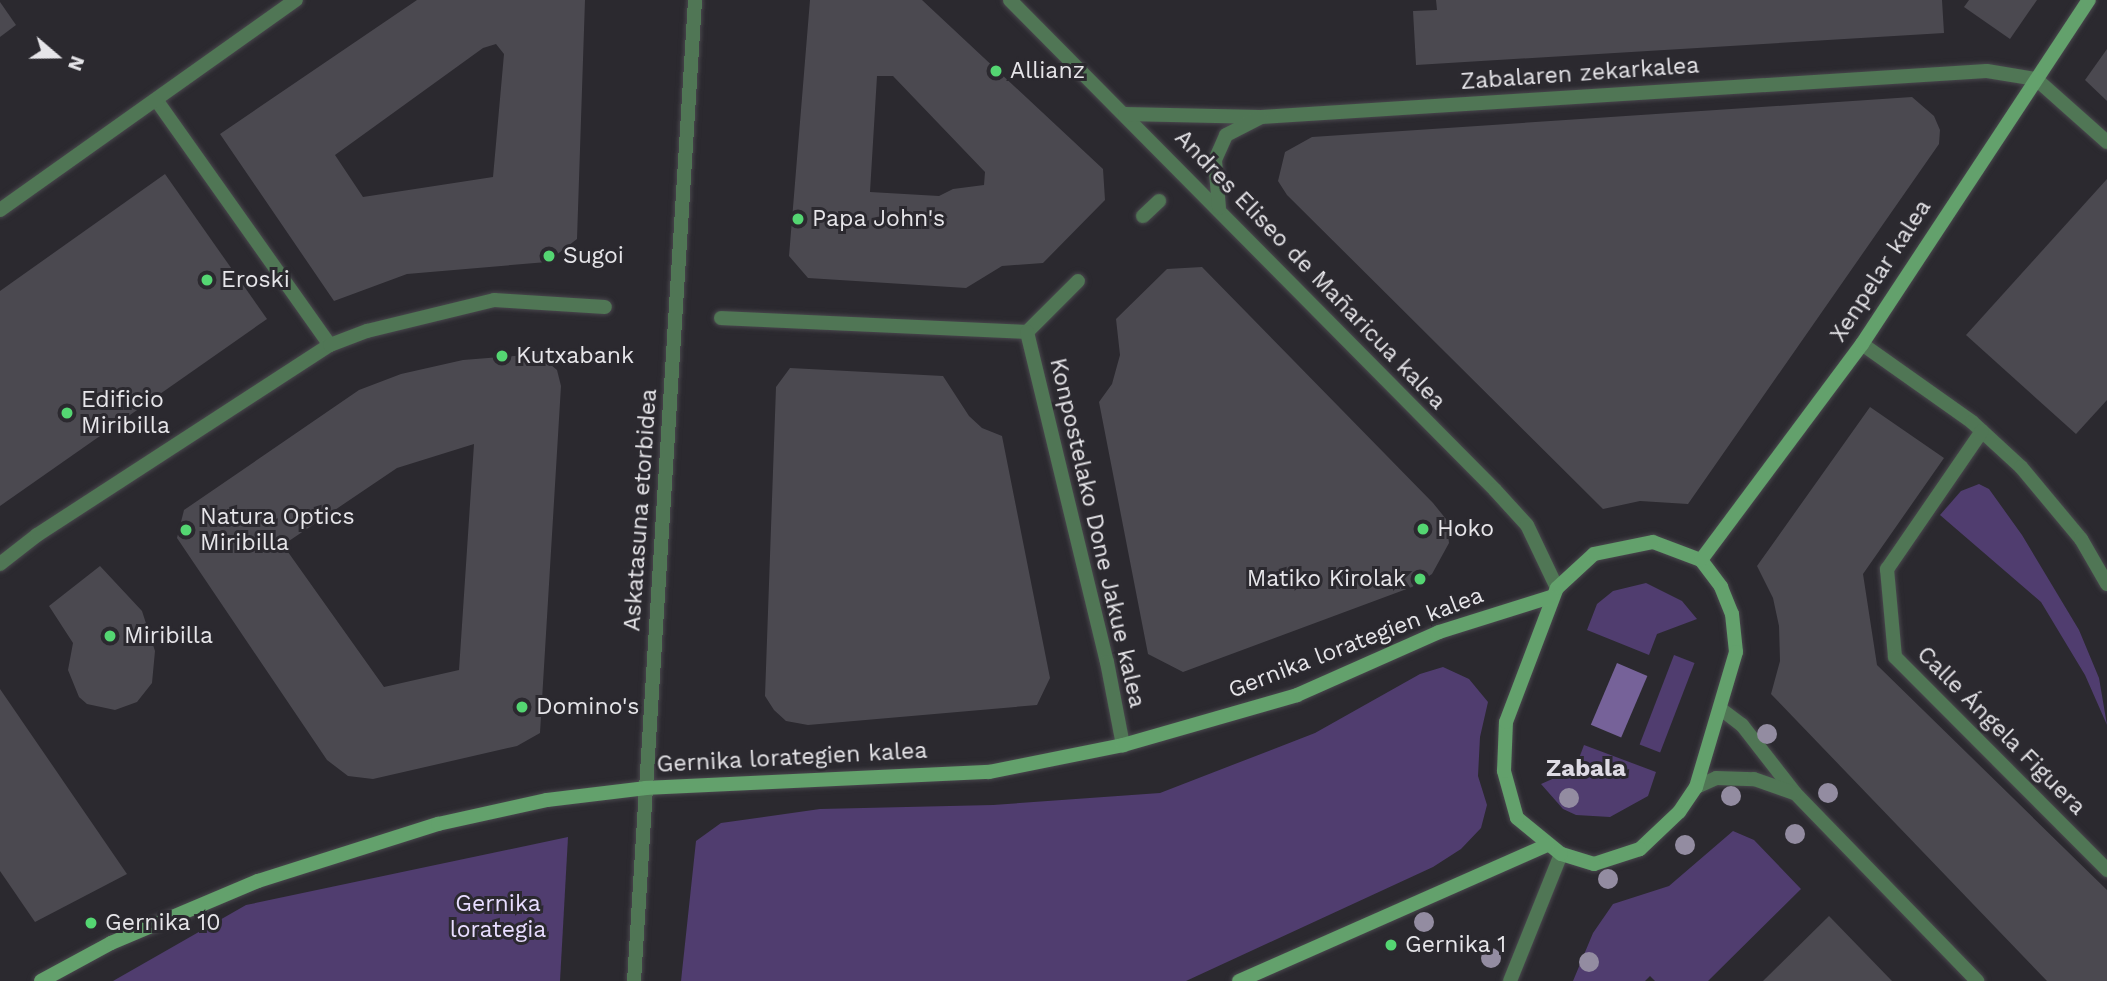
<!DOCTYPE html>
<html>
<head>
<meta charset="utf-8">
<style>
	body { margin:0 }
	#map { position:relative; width:2107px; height:981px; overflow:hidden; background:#2b292f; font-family:"Work Sans",sans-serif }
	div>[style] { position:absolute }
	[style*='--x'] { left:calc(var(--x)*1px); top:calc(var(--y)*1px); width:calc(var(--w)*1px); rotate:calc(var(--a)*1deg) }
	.green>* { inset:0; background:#503d6f; transform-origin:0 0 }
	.water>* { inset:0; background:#766299; transform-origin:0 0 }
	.building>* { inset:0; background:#4b4950 }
	.roads { filter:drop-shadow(0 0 2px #49474d) drop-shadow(0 0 2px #49474d) }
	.pedestrian>* { height:14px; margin:-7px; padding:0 7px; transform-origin:7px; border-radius:7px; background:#507655 }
	.minor>* { height:14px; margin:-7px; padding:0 7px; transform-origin:7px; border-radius:7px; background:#507655 }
	.secondary>* { height:14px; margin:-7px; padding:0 7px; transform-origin:7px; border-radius:7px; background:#63a16c }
	.trees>* { width:20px; height:20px; margin:-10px; border-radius:50%; background:#938ca1 }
	.dots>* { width:19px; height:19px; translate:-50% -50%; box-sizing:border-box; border:4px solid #2b292f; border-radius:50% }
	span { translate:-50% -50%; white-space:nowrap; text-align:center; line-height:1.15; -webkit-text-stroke:6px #2b292f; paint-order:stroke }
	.poi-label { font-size:23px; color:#e6e5e9 }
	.left { translate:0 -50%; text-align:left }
	.right { translate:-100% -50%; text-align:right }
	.street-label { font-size:23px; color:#e6e5e9 }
	.park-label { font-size:23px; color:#e8ddff }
	.neighbourhood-label { font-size:24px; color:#dedbe4; font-weight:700 }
	.north { position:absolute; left:21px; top:21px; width:70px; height:70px; -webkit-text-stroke:5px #2b292f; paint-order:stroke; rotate:110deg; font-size:19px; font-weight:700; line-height:28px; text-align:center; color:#e6e5e9 }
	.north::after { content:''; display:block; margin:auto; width:24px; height:32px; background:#e6e5e9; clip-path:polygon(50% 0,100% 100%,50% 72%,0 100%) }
</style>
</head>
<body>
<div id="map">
	<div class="green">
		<i style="clip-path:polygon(1979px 484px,1989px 489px,2022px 535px,2079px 630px,2099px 678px,2107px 725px,2085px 675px,2041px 602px,1940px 515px,1961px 491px)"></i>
		<i style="clip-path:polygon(1646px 583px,1682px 601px,1697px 619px,1657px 634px,1649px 655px,1587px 630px,1597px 604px,1613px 591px)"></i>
		<i style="left:1674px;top:655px;width:22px;height:96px;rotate:21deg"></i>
		<i style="clip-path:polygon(1443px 667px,1469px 679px,1488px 702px,1480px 737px,1478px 776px,1487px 805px,1481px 828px,1461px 849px,1433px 867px,1186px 981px,681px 981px,696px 841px,721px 823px,820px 809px,993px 805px,1160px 793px,1315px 733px,1420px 674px)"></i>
		<i style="clip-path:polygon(1584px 745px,1656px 772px,1648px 796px,1610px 817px,1576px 815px,1563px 809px,1541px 784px,1575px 769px)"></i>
		<i style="clip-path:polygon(1733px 831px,1754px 840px,1801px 889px,1708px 981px,1655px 981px,1650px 976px,1645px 981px,1573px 981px,1593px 933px,1613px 904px,1669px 886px)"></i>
		<i style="clip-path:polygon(568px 837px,560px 981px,113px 981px,246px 905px)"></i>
	</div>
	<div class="water">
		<i style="left:1617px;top:663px;width:33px;height:67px;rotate:23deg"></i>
	</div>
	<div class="building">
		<i style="clip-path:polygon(evenodd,417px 0,585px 0,577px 239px,547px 262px,407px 274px,334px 301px,220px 134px,417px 0,496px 44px,504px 54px,493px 177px,363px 197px,335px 155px,483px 48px,496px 44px)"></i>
		<i style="clip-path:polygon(evenodd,810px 0,922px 0,1103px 169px,1105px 200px,1043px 263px,1002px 266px,966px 288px,808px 278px,789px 256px,810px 0,877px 76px,893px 76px,985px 172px,984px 185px,953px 189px,939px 196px,870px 192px,877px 76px)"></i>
		<i style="clip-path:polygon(1436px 0,1942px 0,1944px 33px,1416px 65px,1413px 11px,1437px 10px)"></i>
		<i style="clip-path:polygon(1969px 0,2037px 0,2010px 39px,1964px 7px)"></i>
		<i style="clip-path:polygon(0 2px,16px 25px,0 37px)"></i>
		<i style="clip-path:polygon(2107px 49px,2107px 101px,2085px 80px)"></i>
		<i style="clip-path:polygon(1912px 97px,1934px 116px,1940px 130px,1939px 144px,1688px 504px,1640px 501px,1603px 509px,1287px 195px,1278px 181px,1285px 152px,1312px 137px)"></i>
		<i style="clip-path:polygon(165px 174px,267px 319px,0 506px,0 291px)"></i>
		<i style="clip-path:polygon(2107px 179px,2107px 400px,2076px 434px,1966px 335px)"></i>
		<i style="clip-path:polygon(1202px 267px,1433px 503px,1446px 519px,1449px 543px,1432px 574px,1412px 587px,1183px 672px,1148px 654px,1099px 402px,1112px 384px,1120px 355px,1116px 319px,1167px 269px)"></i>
		<i style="clip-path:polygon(evenodd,538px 354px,557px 370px,561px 386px,540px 733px,517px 746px,373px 779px,348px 776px,327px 760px,177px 538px,184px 510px,359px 390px,401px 374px,463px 360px,538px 354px,474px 444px,459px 670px,384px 687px,283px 545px,397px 468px,474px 444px)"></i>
		<i style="clip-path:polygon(790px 368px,943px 376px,969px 416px,982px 428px,1002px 436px,1050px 678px,1037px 705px,808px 725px,786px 721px,774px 710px,765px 696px,776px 387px)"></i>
		<i style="clip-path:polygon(1870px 407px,1944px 458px,1863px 574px,1877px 665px,2107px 890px,2107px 981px,2047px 981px,1771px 694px,1780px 661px,1779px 626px,1773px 598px,1757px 566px)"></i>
		<i style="clip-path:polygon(100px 566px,142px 611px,155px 651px,152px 683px,137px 702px,115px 710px,87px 704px,79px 697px,68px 670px,73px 643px,49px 606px)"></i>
		<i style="clip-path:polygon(0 689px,127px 874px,35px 922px,0 871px)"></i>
		<i style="clip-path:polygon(1829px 916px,1892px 981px,1763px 981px)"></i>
	</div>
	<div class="roads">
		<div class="pedestrian">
			<i style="--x:157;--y:101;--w:299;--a:54.7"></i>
			<i style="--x:1143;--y:216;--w:22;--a:-43"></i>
			<i style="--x:721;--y:318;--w:306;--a:2.6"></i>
			<i style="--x:1027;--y:332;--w:72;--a:-45"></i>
			<i style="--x:1027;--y:332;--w:340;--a:76.4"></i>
			<i style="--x:1107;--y:662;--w:85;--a:79.1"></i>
			<i style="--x:0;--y:564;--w:47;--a:-38.1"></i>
			<i style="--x:37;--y:535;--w:349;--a:-33"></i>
			<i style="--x:330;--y:345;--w:40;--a:-21"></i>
			<i style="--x:367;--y:331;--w:131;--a:-13.7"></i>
			<i style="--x:494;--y:300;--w:111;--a:3.6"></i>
		</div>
		<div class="minor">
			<i style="--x:1010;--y:0;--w:689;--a:45.29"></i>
			<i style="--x:1495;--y:490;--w:47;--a:47.6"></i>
			<i style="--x:1527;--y:525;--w:70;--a:64.5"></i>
			<i style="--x:1125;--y:114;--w:136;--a:1.3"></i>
			<i style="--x:1261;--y:117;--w:727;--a:-3.63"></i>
			<i style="--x:1987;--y:71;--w:50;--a:9.3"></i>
			<i style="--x:2036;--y:79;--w:95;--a:41.6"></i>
			<i style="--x:1219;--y:208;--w:48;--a:-94.8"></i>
			<i style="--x:1215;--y:160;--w:27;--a:-66"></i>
			<i style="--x:1226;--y:135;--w:38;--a:-27"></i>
			<i style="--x:0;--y:210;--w:363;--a:-35.4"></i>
			<i style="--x:1862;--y:344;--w:135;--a:35.3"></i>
			<i style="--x:1972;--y:422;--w:67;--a:42.6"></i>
			<i style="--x:2021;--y:467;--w:94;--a:50.2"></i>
			<i style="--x:2081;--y:539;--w:52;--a:60"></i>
			<i style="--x:1982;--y:431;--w:168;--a:124.5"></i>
			<i style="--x:1887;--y:569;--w:88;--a:84.8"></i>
			<i style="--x:1895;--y:657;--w:301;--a:45.1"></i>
			<i style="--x:1722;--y:710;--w:25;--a:37"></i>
			<i style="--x:1742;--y:725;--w:86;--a:52.1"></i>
			<i style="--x:1795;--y:793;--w:262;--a:45.9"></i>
			<i style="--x:1696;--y:787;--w:22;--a:-24"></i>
			<i style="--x:1716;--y:778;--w:38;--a:2"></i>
			<i style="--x:1754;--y:779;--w:42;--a:19.3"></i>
			<i style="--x:634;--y:981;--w:983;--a:-86.44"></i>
			<i style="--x:1510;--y:981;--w:137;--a:-68.1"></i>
		</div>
		<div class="secondary">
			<i style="--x:1653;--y:542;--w:51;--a:20.6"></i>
			<i style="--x:1701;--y:560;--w:34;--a:53"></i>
			<i style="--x:1721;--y:587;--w:29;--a:68"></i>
			<i style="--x:1732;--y:614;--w:38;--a:84"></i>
			<i style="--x:1736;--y:652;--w:141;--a:106.5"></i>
			<i style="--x:1696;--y:787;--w:30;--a:124"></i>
			<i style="--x:1679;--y:812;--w:54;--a:136.5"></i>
			<i style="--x:1640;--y:849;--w:48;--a:161.9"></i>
			<i style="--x:1594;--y:864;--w:34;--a:-163"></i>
			<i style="--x:1561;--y:854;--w:57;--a:-140.7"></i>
			<i style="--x:1517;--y:818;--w:49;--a:-105.5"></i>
			<i style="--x:1504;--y:771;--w:49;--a:-87.7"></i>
			<i style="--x:1506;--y:722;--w:143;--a:-69.2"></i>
			<i style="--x:1557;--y:588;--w:50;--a:-42.6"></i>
			<i style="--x:1594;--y:554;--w:60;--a:-11.5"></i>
			<i style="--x:1701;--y:560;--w:269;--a:-53.3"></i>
			<i style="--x:1862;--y:344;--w:412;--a:-56.6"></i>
			<i style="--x:41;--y:981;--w:80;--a:-28.5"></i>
			<i style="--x:111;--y:943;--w:160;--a:-22.9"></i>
			<i style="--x:258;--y:881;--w:189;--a:-17.6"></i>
			<i style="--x:438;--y:824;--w:112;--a:-12.4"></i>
			<i style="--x:547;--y:800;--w:100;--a:-6.9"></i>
			<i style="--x:646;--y:788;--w:343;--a:-2.7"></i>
			<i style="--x:989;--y:772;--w:137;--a:-11.4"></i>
			<i style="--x:1123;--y:745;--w:181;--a:-16"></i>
			<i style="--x:1297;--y:695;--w:155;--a:-23.9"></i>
			<i style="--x:1439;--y:632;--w:117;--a:-17.4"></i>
			<i style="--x:1239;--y:981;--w:337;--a:-23.8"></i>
		</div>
	</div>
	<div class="trees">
		<i style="left:1767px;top:734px"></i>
		<i style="left:1828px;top:793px"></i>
		<i style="left:1731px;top:796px"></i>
		<i style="left:1569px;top:798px"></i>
		<i style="left:1795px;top:834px"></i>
		<i style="left:1685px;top:845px"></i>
		<i style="left:1608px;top:879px"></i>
		<i style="left:1424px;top:922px"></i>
		<i style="left:1491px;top:958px"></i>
		<i style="left:1589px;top:962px"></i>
	</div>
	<div class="dots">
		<i style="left:996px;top:71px;background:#54d672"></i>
		<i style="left:798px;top:219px;background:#54d672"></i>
		<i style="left:549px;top:256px;background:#54d672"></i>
		<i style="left:207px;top:280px;background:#54d672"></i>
		<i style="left:502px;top:356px;background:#54d672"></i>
		<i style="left:67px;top:413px;background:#54d672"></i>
		<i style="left:1423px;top:529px;background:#54d672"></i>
		<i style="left:186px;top:530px;background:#54d672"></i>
		<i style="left:1420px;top:579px;background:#54d672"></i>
		<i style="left:110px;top:636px;background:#54d672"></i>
		<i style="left:522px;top:707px;background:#54d672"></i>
		<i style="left:91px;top:923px;background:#54d672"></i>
		<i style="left:1391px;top:945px;background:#54d672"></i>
	</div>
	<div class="poi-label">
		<span class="left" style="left:1010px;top:71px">Allianz</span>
		<span class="left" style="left:812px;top:219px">Papa John's</span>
		<span class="left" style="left:563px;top:256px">Sugoi</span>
		<span class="left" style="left:221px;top:280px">Eroski</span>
		<span class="left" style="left:516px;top:356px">Kutxabank</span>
		<span class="left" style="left:81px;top:413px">Edificio<br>Miribilla</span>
		<span class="left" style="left:200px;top:530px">Natura Optics<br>Miribilla</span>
		<span class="left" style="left:1437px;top:529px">Hoko</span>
		<span class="right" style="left:1406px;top:579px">Matiko Kirolak</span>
		<span class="left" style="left:124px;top:636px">Miribilla</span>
		<span class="left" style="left:536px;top:707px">Domino's</span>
		<span class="left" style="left:105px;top:923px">Gernika 10</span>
		<span class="left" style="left:1405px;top:945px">Gernika 1</span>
	</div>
	<div class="street-label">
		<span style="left:1580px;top:74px;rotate:-4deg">Zabalaren zekarkalea</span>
		<span style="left:1310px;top:270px;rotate:46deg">Andres Eliseo de Mañaricua kalea</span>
		<span style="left:1881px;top:271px;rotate:-57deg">Xenpelar kalea</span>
		<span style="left:641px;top:510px;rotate:-86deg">Askatasuna etorbidea</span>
		<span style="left:1097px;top:533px;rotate:77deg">Konpostelako Done Jakue kalea</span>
		<span style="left:1356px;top:643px;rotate:-21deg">Gernika lorategien kalea</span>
		<span style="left:2001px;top:731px;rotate:45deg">Calle Ángela Figuera</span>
		<span style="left:792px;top:758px;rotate:-3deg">Gernika lorategien kalea</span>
	</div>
	<div class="park-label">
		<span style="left:498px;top:917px">Gernika<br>lorategia</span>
	</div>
	<div class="neighbourhood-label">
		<span style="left:1586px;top:769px">Zabala</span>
	</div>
	<div class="north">N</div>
</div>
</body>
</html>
